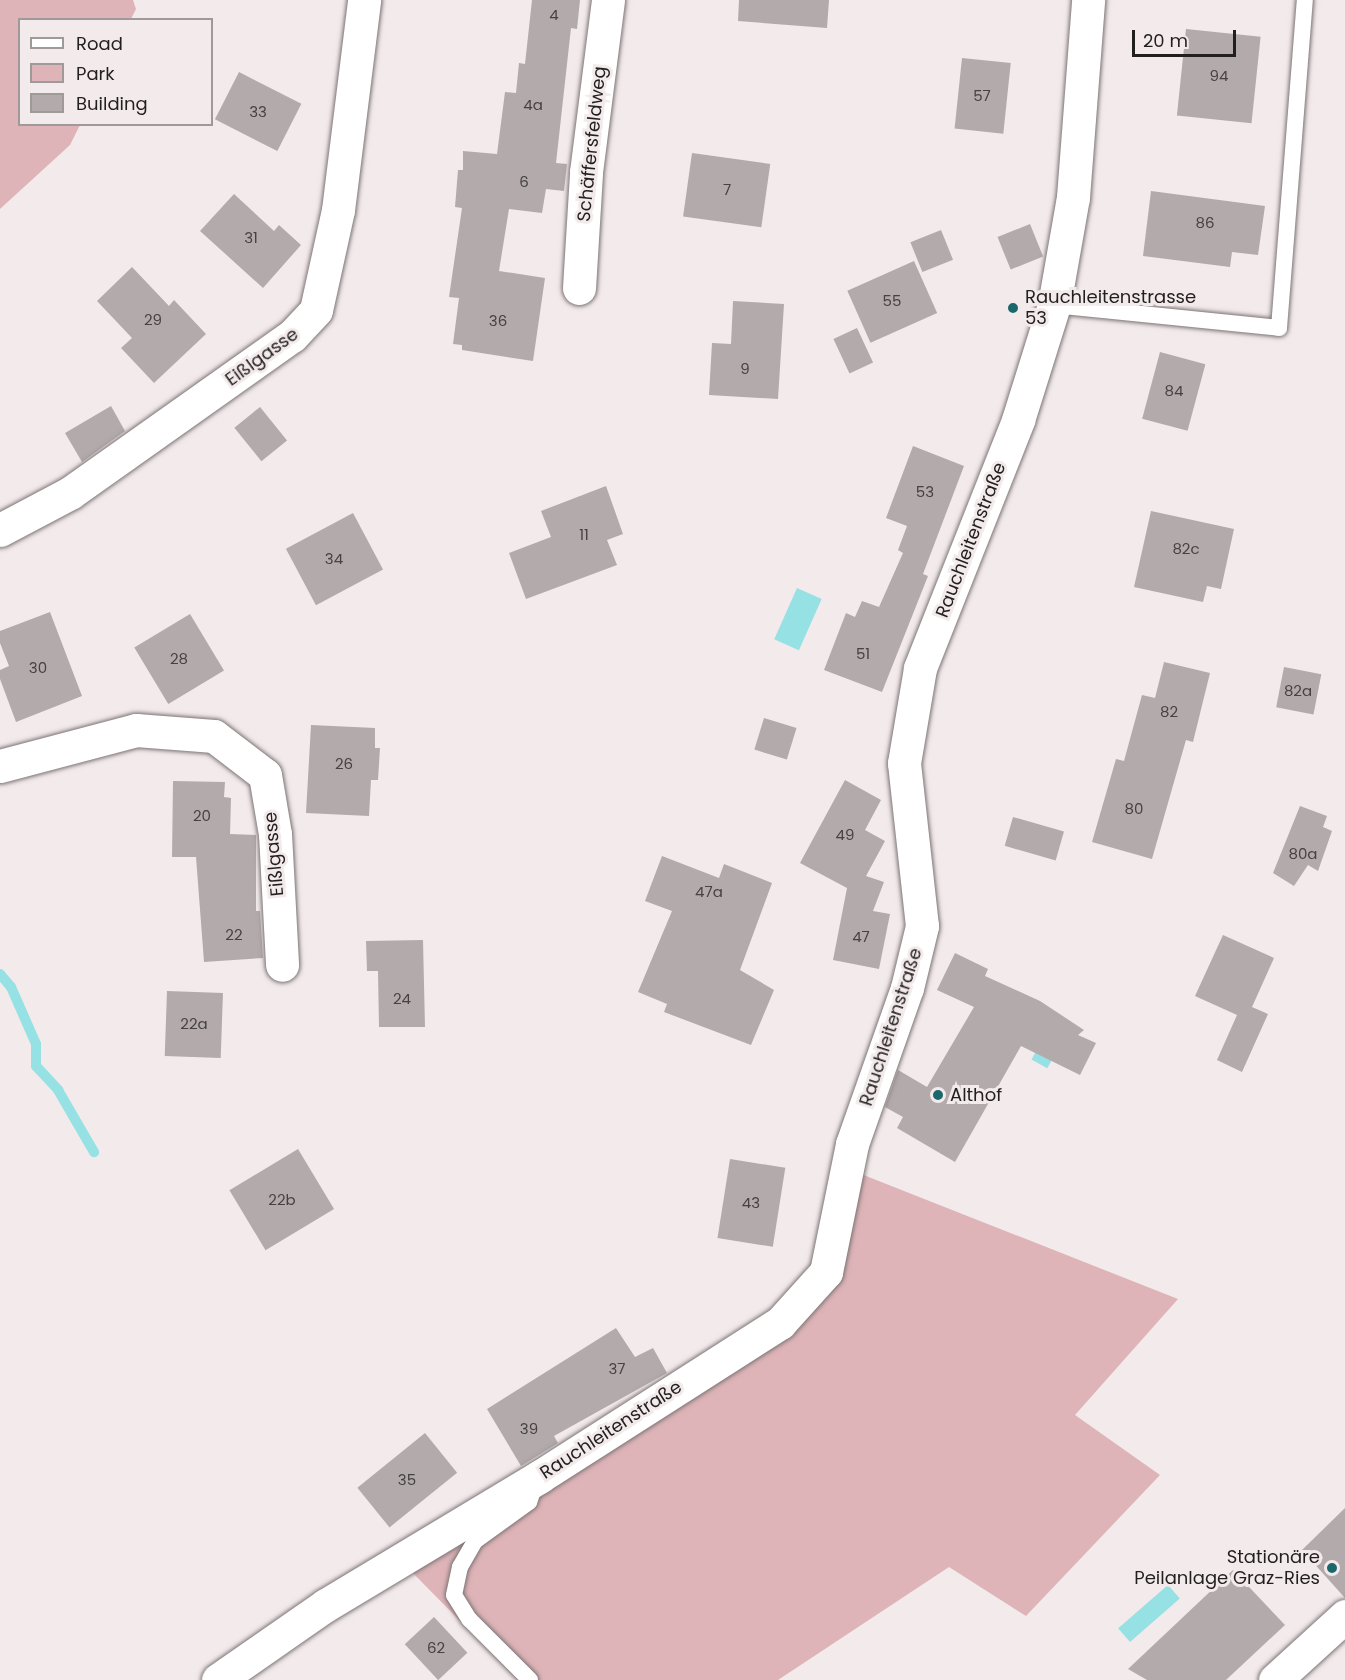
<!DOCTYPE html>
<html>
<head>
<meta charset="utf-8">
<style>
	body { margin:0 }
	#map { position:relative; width:1345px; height:1680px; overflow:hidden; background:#f3eaeb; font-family:Poppins,sans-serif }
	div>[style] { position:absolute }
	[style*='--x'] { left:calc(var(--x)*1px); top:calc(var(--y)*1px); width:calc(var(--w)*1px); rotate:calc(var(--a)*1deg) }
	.green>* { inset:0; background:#deb4b8 }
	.water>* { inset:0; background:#95e1e3; transform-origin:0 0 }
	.stream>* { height:10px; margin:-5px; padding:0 5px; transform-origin:5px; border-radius:5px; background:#95e1e3 }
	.building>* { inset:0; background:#b3aaab; transform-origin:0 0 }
	.roads { filter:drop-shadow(0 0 2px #7c7475) drop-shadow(0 0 2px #7c7475) }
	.service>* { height:16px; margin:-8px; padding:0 8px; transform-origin:8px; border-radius:8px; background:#fff }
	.minor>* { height:33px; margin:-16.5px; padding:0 16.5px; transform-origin:16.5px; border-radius:16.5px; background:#fff }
	.dots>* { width:16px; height:16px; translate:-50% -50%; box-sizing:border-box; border:3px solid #f3eaeb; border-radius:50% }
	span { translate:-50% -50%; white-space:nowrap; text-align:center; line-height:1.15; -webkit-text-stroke:6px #f3eaeb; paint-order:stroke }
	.number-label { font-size:15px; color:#464242 }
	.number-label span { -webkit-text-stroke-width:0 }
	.street-label { font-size:18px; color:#221f1f }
	.poi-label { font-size:18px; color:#221f1f }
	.left { translate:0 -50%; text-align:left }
	.right { translate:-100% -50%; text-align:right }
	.legend { position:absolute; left:18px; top:18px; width:195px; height:108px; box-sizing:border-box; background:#f3eaeb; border:2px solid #9f9999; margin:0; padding:8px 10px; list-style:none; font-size:18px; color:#221f1f }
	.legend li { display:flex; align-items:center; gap:12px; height:30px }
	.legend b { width:30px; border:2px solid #9f9999 }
	.scale { position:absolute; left:1132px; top:30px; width:104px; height:27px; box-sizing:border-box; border:3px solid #221f1f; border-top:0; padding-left:8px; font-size:18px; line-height:21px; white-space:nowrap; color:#221f1f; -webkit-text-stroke:4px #f3eaeb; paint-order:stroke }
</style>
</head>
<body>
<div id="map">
	<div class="green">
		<i style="clip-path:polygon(0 0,133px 0,136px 9px,131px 19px,20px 20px,20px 124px,80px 125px,70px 145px,0 209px)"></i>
		<i style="clip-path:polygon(861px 1174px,1178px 1299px,1075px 1415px,1160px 1475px,1026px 1616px,949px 1567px,778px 1680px,518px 1680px,407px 1567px,792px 1333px,841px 1278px)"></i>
	</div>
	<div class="water">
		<i style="left:797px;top:588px;width:27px;height:56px;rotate:24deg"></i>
		<i style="left:1049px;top:1028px;width:18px;height:36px;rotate:29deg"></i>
		<i style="left:1168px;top:1585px;width:18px;height:66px;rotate:49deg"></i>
	</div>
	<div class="stream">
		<i style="--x:0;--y:974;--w:17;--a:50"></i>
		<i style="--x:11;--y:987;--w:62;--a:66.3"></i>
		<i style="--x:36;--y:1044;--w:22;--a:90"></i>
		<i style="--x:36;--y:1066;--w:33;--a:47"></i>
		<i style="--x:58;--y:1090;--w:72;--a:59.9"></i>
	</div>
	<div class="building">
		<i style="clip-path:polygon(532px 0,580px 0,577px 29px,571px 28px,556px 163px,567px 164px,564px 191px,546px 189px,542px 213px,509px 209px,499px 271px,545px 278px,533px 361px,462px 350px,462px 345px,453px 344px,459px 298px,449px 297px,462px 208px,455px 207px,458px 170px,463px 170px,463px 151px,497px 154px,505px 92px,516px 93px,519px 63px,525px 64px)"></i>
		<i style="clip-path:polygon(739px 0,829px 0,827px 28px,738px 21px)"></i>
		<i style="left:1186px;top:29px;width:75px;height:87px;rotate:6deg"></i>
		<i style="left:962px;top:58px;width:49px;height:71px;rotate:6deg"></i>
		<i style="left:239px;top:72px;width:70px;height:53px;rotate:27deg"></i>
		<i style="left:692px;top:153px;width:79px;height:64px;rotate:8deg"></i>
		<i style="clip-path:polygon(1151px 191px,1265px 206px,1258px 255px,1232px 252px,1230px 267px,1143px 256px)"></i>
		<i style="clip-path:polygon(234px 194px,274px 231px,279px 225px,301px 245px,263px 288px,200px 231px)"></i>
		<i style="left:1030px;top:224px;width:35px;height:35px;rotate:68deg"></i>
		<i style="left:941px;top:230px;width:32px;height:33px;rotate:68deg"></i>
		<i style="left:914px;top:261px;width:57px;height:73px;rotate:66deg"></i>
		<i style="clip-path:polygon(132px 267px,169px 306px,174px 300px,206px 334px,154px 383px,121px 348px,132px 338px,97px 301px)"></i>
		<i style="clip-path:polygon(733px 301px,784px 304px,778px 399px,709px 395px,712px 343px,731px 344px)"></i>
		<i style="left:857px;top:328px;width:38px;height:26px;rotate:65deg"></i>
		<i style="left:1160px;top:352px;width:47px;height:69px;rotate:15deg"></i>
		<i style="clip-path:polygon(111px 406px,125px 431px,82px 462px,65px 433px)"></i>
		<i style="left:260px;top:407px;width:43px;height:33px;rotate:51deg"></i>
		<i style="clip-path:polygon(913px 446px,964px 466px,923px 574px,928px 576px,882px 692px,824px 670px,846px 613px,855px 617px,862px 601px,879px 607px,903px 553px,898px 550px,907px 526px,886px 518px)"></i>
		<i style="clip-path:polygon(606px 486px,623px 534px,607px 540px,617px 565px,526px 599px,509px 553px,551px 537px,541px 511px)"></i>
		<i style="clip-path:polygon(1151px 511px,1234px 529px,1221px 589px,1207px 586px,1203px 602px,1134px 587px)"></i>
		<i style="left:353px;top:513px;width:64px;height:76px;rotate:62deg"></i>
		<i style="clip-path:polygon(50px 612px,82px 696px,16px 722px,0 679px,0 670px,9px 666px,0 643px,0 631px)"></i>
		<i style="left:190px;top:614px;width:66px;height:65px;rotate:59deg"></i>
		<i style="clip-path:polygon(1164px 662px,1210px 673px,1193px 742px,1186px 740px,1152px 859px,1092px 842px,1116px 759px,1124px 761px,1142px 695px,1155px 698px)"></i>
		<i style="left:1284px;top:667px;width:38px;height:41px;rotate:11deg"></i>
		<i style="left:764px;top:718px;width:34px;height:33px;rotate:17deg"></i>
		<i style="clip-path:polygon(311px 725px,375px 728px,375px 748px,380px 748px,378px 780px,371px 780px,369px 816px,306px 813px)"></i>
		<i style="clip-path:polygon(845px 780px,881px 800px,865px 830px,885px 841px,866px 876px,884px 882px,873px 911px,890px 914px,879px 969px,833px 960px,847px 888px,800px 863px)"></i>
		<i style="clip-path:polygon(173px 781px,225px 782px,224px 797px,231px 798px,230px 834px,256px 835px,256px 911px,260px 911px,263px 958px,204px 962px,196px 857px,172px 857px)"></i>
		<i style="clip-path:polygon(1300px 806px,1327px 816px,1323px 827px,1332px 831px,1318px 871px,1308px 865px,1294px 886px,1273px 873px)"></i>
		<i style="left:1013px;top:817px;width:53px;height:30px;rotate:16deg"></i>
		<i style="clip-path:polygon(662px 856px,719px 878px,724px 864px,772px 883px,740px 970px,774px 990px,751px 1045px,664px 1012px,667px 1004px,638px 992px,672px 911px,645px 901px)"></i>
		<i style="clip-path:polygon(1223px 935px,1274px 958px,1252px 1007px,1268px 1014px,1242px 1072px,1217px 1060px,1237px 1015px,1195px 996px)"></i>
		<i style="clip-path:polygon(423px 940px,425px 1027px,379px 1027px,378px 971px,367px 971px,366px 941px)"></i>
		<i style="clip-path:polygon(955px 953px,988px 969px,985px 976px,1040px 1001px,1084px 1030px,1078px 1035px,1096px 1043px,1080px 1075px,1021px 1046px,955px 1162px,897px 1128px,903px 1117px,885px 1107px,898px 1070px,927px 1087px,974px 1007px,937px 990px)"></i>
		<i style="left:167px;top:991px;width:56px;height:65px;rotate:2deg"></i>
		<i style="left:298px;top:1149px;width:70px;height:80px;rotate:59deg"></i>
		<i style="left:730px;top:1159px;width:56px;height:80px;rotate:9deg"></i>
		<i style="clip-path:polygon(616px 1328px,635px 1357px,653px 1348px,667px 1373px,554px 1436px,558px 1443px,521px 1466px,487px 1409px)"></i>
		<i style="left:425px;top:1433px;width:51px;height:87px;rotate:51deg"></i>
		<i style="clip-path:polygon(1345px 1508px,1345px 1598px,1302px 1550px)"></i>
		<i style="clip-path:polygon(1233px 1570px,1285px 1625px,1226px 1680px,1147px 1680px,1128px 1669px)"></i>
		<i style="left:434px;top:1617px;width:49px;height:40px;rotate:47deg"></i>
	</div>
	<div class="roads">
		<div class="service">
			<i style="--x:1054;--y:305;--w:226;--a:5.8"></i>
			<i style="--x:1279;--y:328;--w:329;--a:-85.5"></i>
			<i style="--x:530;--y:1680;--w:86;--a:-135"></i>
			<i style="--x:469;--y:1619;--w:28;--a:-122"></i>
			<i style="--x:454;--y:1595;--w:29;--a:-78"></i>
			<i style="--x:460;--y:1567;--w:30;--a:-60"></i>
			<i style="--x:475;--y:1541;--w:67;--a:-35.8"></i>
			<i style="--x:529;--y:1502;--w:20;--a:-70"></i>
		</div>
		<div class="minor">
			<i style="--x:579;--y:288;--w:116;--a:-86.5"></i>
			<i style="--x:586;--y:172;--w:173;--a:-82.7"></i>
			<i style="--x:0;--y:530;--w:79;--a:-27.9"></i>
			<i style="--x:70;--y:493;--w:272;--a:-35.3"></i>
			<i style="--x:292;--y:336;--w:35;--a:-47"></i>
			<i style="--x:316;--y:310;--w:102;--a:-77.6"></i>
			<i style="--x:338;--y:210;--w:212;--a:-82.9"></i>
			<i style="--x:0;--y:766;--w:141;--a:-14.8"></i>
			<i style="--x:136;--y:730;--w:78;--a:4.4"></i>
			<i style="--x:214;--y:736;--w:64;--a:37.4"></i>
			<i style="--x:265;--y:775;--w:60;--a:80.4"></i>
			<i style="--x:275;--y:834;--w:131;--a:86.9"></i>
			<i style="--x:218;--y:1680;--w:131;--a:-34.8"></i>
			<i style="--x:326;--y:1605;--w:249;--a:-31"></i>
			<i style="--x:539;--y:1477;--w:286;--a:-32.6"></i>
			<i style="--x:780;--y:1323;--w:69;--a:-48"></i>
			<i style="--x:826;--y:1272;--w:131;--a:-78.5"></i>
			<i style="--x:852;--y:1144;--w:165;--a:-70.6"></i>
			<i style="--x:907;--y:988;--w:64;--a:-76.4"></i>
			<i style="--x:922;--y:926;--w:164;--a:-96.3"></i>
			<i style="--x:904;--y:763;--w:96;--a:-80.4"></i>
			<i style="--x:920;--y:668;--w:267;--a:-68.4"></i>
			<i style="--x:1018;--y:420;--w:121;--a:-72.6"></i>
			<i style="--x:1054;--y:305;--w:110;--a:-80"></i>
			<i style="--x:1073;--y:197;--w:198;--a:-85.6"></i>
			<i style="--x:1275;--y:1680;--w:95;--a:-42.4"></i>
		</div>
	</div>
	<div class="dots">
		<i style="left:1013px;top:308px;background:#1a686b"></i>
		<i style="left:938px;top:1095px;background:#1a686b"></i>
		<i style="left:1332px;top:1568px;background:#1a686b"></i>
	</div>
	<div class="number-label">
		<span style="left:554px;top:15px">4</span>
		<span style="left:1219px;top:76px">94</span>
		<span style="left:982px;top:96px">57</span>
		<span style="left:533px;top:105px">4a</span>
		<span style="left:258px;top:112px">33</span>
		<span style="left:524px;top:182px">6</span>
		<span style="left:727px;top:190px">7</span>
		<span style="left:1205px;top:223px">86</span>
		<span style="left:251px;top:238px">31</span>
		<span style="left:892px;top:301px">55</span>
		<span style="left:153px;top:320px">29</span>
		<span style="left:498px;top:321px">36</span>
		<span style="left:745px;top:369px">9</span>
		<span style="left:1174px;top:391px">84</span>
		<span style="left:925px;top:492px">53</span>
		<span style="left:584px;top:535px">11</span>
		<span style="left:1186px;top:549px">82c</span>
		<span style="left:334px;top:559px">34</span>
		<span style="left:863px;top:654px">51</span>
		<span style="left:179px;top:659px">28</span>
		<span style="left:38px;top:668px">30</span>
		<span style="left:1298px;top:691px">82a</span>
		<span style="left:1169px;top:712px">82</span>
		<span style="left:344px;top:764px">26</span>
		<span style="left:1134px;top:809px">80</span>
		<span style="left:202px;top:816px">20</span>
		<span style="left:845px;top:835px">49</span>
		<span style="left:1303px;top:854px">80a</span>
		<span style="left:709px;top:892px">47a</span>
		<span style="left:234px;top:935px">22</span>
		<span style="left:861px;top:937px">47</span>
		<span style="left:402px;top:999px">24</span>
		<span style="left:194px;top:1024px">22a</span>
		<span style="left:282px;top:1200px">22b</span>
		<span style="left:751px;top:1203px">43</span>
		<span style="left:617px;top:1369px">37</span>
		<span style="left:529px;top:1429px">39</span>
		<span style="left:407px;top:1480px">35</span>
		<span style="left:436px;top:1648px">62</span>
	</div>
	<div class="street-label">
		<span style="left:592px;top:144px;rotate:-84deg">Schäffersfeldweg</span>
		<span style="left:262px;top:357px;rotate:-36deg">Eißlgasse</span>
		<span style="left:971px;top:540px;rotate:-69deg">Rauchleitenstraße</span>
		<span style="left:274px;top:854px;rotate:-95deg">Eißlgasse</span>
		<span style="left:891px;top:1027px;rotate:-72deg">Rauchleitenstraße</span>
		<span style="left:611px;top:1430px;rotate:-33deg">Rauchleitenstraße</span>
	</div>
	<div class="poi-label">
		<span class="left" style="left:1025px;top:308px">Rauchleitenstrasse<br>53</span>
		<span class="left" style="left:950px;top:1095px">Althof</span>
		<span class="right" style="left:1320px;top:1568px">Stationäre<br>Peilanlage Graz-Ries</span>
	</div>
	<ul class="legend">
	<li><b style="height:8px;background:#fff"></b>Road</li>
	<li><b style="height:16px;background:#deb4b8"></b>Park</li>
	<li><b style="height:16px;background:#b3aaab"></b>Building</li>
	</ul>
	<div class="scale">20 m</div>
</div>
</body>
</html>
